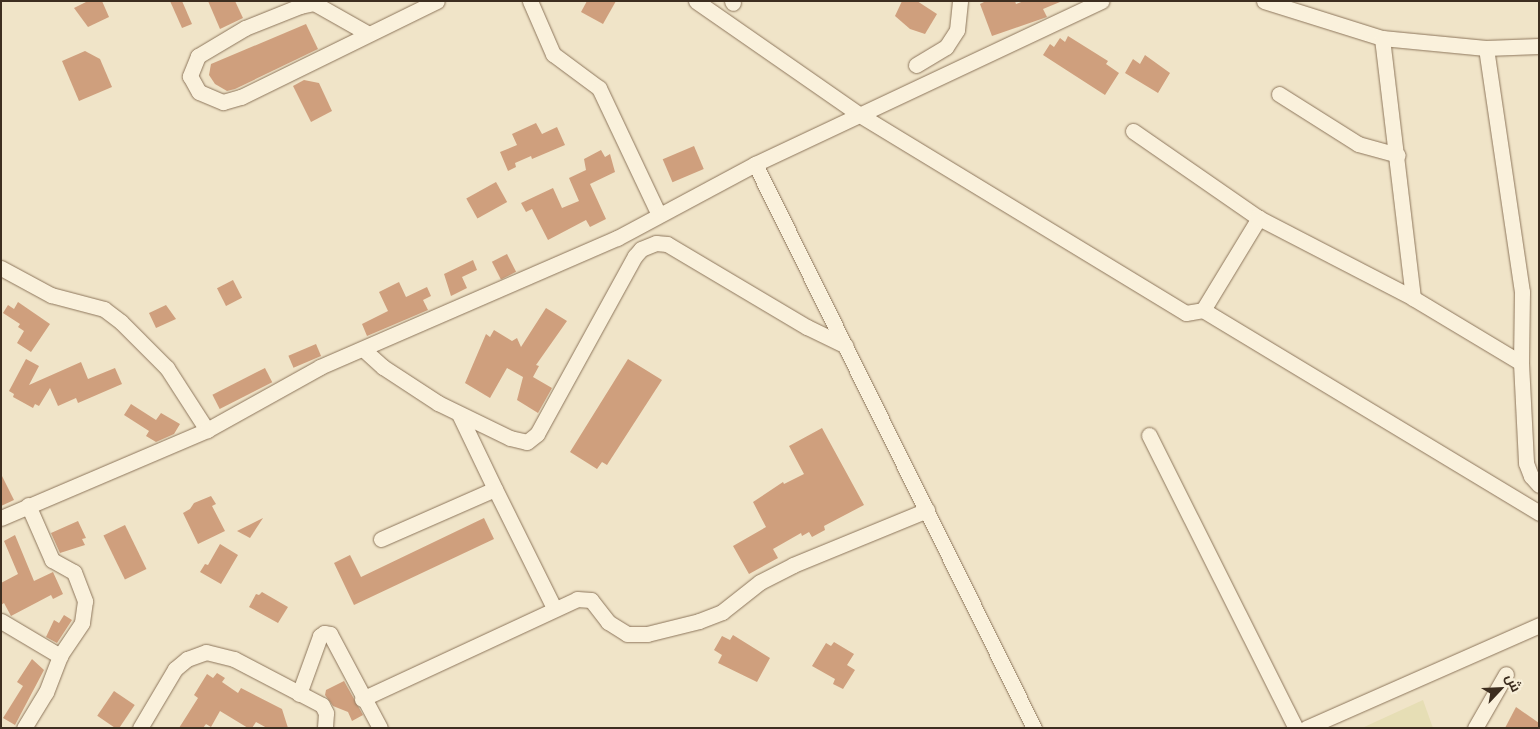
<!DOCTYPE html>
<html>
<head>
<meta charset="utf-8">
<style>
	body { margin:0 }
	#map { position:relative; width:1540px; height:729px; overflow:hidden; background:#f0e4c8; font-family:"Source Serif 4",Cairo,serif }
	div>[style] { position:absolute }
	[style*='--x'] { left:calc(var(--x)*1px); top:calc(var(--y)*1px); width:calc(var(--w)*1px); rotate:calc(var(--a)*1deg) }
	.farmland>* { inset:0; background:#e6deb5 }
	.building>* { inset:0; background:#cf9f7d; transform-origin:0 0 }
	.roads { filter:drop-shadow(0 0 1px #8d765c) drop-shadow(0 0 1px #8d765c) }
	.minor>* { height:15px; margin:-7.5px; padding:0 7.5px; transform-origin:7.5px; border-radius:7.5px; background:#faf1dc }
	span { translate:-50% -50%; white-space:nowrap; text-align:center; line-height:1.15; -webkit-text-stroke:4px #f7eed8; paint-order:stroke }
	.frame { position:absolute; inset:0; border:2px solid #3d2e20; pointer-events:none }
	.north { position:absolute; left:1475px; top:664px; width:50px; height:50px; -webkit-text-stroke:4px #f7eed8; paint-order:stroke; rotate:65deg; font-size:14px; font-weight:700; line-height:20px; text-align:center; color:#3d2e20 }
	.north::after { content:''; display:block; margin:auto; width:18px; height:22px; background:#3d2e20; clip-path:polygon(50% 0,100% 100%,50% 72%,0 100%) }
</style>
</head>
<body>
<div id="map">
	<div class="farmland">
		<i style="clip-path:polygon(1423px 700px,1433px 728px,1362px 728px)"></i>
	</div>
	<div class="building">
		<i style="clip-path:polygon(88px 1px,102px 1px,109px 17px,88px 27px,74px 8px)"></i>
		<i style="clip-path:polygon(170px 1px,182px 1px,192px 24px,182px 28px)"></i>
		<i style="clip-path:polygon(208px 1px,235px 1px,243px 18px,220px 29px)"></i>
		<i style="clip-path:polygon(587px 1px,616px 1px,603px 24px,581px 12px)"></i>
		<i style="clip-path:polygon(902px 1px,917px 1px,937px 14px,925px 34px,910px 29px,895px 16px)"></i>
		<i style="clip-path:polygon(986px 1px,1015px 1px,1016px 4px,1024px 1px,1060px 2px,1043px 9px,1047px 17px,992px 36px,980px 4px)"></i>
		<i style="clip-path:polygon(306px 24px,318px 49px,235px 89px,227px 91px,215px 84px,209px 75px,211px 64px)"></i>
		<i style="clip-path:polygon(1068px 36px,1108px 61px,1106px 64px,1119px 73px,1105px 95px,1043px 55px,1050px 44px,1054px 47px,1060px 38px,1065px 42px)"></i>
		<i style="clip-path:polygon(85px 51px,100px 59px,112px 87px,79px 101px,62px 61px)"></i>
		<i style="clip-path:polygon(1145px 55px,1170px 73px,1158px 93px,1125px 73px,1133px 59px,1140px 64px)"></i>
		<i style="clip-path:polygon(304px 80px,319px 83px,332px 111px,311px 122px,293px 86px)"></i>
		<i style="clip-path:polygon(536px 123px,542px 134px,557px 127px,565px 145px,532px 159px,531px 156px,515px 163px,516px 167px,508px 171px,500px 152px,517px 145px,512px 134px)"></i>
		<i style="left:694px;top:146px;width:25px;height:34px;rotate:67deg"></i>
		<i style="clip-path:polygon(601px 150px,605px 157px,610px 154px,615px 172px,590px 184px,606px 219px,590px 227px,586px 220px,548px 240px,532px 209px,526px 212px,521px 203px,553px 188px,562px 208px,579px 201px,569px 178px,586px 170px,584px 159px)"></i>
		<i style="left:496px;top:182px;width:23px;height:34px;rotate:61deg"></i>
		<i style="left:507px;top:254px;width:20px;height:17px;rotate:63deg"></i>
		<i style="clip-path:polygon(473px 260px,477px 270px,462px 277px,467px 288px,451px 296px,444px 274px)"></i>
		<i style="left:233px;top:280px;width:20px;height:18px;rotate:63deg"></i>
		<i style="clip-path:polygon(399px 282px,406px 297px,427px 287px,431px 296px,423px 300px,428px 310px,367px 336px,362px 324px,388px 311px,379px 292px)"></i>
		<i style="clip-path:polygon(18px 302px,50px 324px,31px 352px,17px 343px,24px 331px,18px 327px,20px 324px,3px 313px,8px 305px,14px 309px)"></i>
		<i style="clip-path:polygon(166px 305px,176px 319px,156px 328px,149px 313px)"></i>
		<i style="clip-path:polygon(546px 308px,567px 321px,536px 365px,539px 366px,533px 377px,552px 388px,538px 413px,517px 400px,523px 377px,507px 368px,490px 398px,465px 383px,486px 334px,490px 337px,494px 330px,512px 341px,517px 338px,521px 347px)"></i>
		<i style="left:316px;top:344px;width:13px;height:30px;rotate:67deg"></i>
		<i style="clip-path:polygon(26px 359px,39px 366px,29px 385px,81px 362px,88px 379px,115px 368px,122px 384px,78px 403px,76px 398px,58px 406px,50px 388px,39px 406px,35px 404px,33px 408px,13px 397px,14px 394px,9px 391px)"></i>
		<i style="clip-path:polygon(628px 359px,662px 380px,607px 465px,602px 462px,597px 469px,570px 452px)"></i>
		<i style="left:265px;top:368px;width:16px;height:59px;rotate:63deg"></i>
		<i style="clip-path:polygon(131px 404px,156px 420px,161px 413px,180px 424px,174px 434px,156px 442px,146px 436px,149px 431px,124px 415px)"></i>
		<i style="clip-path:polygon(822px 428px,864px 505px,824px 526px,825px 530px,812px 537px,809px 532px,802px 536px,801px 533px,773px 549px,778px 558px,749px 574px,733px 546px,766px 527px,753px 502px,783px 482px,784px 484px,804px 474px,789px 446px)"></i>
		<i style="clip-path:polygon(1px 474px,14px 500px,1px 506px)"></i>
		<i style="clip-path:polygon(211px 496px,216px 504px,212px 506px,225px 531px,198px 544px,183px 513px,190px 509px,194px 503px)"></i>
		<i style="clip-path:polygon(263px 518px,250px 538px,237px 531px)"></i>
		<i style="clip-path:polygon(484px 518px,494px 539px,354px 605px,334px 563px,350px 555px,361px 577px)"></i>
		<i style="clip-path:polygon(78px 521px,86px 538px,82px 539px,85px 545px,60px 553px,51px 533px)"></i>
		<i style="left:125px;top:525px;width:49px;height:24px;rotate:64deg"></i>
		<i style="clip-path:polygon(15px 535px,34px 581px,53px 572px,63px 594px,53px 599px,51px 595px,11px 616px,4px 603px,1px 605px,1px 583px,18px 574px,4px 541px)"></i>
		<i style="clip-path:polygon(220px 544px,238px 555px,221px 584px,200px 572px,205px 564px,208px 565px)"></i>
		<i style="clip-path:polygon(262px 592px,288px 607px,278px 623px,249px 607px,256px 594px,259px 595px)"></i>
		<i style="clip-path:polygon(64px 615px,72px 620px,57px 643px,46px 637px,54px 620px,59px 623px)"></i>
		<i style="clip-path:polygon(733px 635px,770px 658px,757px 682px,718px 663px,722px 655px,714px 650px,722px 636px,730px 640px)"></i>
		<i style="clip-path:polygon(834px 642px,854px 654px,847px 665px,855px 670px,843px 689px,833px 684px,835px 679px,812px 666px,826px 643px,831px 646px)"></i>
		<i style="clip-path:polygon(32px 659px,44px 670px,15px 725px,3px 718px,23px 686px,17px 682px)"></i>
		<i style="clip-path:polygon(217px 673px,225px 678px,222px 682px,238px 693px,241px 688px,282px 709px,288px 728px,267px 728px,256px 722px,252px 728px,248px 728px,220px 711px,211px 727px,206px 724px,203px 728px,179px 728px,198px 698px,194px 695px,207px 674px,213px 678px)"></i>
		<i style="clip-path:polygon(344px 681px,363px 715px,352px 721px,348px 712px,333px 706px,325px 695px,326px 690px)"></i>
		<i style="left:114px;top:691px;width:25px;height:30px;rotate:34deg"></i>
		<i style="clip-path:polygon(1516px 707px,1539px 723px,1539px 728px,1505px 728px)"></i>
	</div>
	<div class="roads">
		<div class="minor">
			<i style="--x:530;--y:1;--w:58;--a:66.5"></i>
			<i style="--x:553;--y:54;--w:57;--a:36.5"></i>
			<i style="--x:599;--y:88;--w:140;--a:64.7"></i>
			<i style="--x:696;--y:1;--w:200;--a:34.8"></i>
			<i style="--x:860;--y:115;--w:381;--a:31.3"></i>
			<i style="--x:1186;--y:313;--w:17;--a:-10"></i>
			<i style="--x:1203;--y:310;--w:108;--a:-58.7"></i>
			<i style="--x:732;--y:1;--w:2;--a:63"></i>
			<i style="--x:1264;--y:1;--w:124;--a:17.4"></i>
			<i style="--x:1382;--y:38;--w:104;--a:5.5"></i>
			<i style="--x:1486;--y:48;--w:53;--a:-2.2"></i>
			<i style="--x:367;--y:33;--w:61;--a:-150.5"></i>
			<i style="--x:314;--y:3;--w:14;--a:168"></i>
			<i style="--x:300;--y:6;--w:59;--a:158.2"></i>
			<i style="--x:245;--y:28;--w:55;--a:149.2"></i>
			<i style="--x:198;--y:56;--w:22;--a:112"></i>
			<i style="--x:190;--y:76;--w:18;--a:61"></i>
			<i style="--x:199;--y:92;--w:26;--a:23"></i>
			<i style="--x:223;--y:102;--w:19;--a:-16"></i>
			<i style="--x:241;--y:97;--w:218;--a:-26.1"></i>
			<i style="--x:1382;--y:38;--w:262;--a:83.2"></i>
			<i style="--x:1486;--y:48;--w:247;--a:81.6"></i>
			<i style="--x:1522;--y:292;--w:71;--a:90.8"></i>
			<i style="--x:1521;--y:363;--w:100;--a:87.1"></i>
			<i style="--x:1526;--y:463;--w:14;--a:69"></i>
			<i style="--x:1531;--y:476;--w:12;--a:48"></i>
			<i style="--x:916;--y:65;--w:35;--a:-31"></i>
			<i style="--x:946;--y:47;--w:20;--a:-57"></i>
			<i style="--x:957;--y:30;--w:29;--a:-84"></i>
			<i style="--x:1279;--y:94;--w:93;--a:32.3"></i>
			<i style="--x:1358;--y:144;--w:41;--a:15.4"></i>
			<i style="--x:1133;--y:131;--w:151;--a:34.7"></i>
			<i style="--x:1257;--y:217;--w:176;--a:27.4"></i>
			<i style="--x:1413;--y:298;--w:126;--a:31"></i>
			<i style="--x:755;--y:164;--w:629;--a:63.68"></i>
			<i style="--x:1;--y:268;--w:57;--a:28.4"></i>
			<i style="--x:51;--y:295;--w:55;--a:14.8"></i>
			<i style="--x:104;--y:309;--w:21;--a:37"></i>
			<i style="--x:121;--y:322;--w:65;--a:45"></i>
			<i style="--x:167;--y:368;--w:74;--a:57.2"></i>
			<i style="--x:1203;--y:310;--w:393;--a:31.1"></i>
			<i style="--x:363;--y:349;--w:27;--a:42"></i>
			<i style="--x:383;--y:367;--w:66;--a:33.2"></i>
			<i style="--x:438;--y:403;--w:80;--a:25.9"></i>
			<i style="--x:510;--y:438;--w:17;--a:13"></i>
			<i style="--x:527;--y:442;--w:13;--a:-39"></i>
			<i style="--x:537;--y:434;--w:203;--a:-61.2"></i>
			<i style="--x:635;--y:256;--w:9;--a:-49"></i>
			<i style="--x:641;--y:249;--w:16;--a:-22"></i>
			<i style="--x:656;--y:243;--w:11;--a:5"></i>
			<i style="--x:667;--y:244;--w:163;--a:30.7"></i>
			<i style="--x:807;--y:327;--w:43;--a:26"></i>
			<i style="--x:459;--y:414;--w:83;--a:64.4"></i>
			<i style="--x:1149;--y:435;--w:328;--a:63.4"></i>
			<i style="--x:28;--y:505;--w:60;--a:66.4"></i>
			<i style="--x:52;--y:560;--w:25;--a:29"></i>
			<i style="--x:74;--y:572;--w:31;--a:69"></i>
			<i style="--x:85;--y:601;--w:22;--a:98"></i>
			<i style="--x:82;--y:623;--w:40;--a:124"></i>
			<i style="--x:1;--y:518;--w:224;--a:-23.1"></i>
			<i style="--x:207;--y:430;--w:129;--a:-29.1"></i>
			<i style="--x:320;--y:367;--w:324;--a:-23.5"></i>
			<i style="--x:617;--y:238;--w:157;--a:-28.2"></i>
			<i style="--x:755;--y:164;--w:383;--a:-25.2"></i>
			<i style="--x:381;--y:539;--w:124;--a:-23.7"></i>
			<i style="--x:495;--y:489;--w:133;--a:63.6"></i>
			<i style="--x:1;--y:621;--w:69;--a:30.7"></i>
			<i style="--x:60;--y:656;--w:39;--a:111"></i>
			<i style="--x:46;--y:692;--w:42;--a:121.4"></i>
			<i style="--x:299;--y:694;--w:62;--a:-70.1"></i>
			<i style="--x:320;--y:636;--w:5;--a:-37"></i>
			<i style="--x:324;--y:633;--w:6;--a:9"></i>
			<i style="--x:330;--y:634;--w:106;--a:62"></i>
			<i style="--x:362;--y:699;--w:237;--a:-24.9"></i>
			<i style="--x:577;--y:599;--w:14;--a:4"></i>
			<i style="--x:591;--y:600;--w:28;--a:52"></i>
			<i style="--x:608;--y:622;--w:22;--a:32"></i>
			<i style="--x:627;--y:634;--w:20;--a:0"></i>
			<i style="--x:647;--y:634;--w:54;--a:-14"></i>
			<i style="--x:699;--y:621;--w:25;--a:-21"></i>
			<i style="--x:722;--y:612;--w:48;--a:-38.3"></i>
			<i style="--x:760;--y:582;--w:37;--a:-27"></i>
			<i style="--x:793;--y:565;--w:145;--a:-22.3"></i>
			<i style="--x:140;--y:728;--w:69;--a:-59.3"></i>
			<i style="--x:175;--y:669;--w:16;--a:-40"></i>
			<i style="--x:187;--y:659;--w:20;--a:-20"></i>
			<i style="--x:206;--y:652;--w:29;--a:14"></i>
			<i style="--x:234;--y:659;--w:99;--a:27.6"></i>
			<i style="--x:322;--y:705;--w:9;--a:63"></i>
			<i style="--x:326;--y:713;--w:15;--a:94"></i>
			<i style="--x:1306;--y:728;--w:255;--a:-23.8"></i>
			<i style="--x:1475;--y:728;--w:62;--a:-60.1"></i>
		</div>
	</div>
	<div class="frame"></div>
	<div class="north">ش</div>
</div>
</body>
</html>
